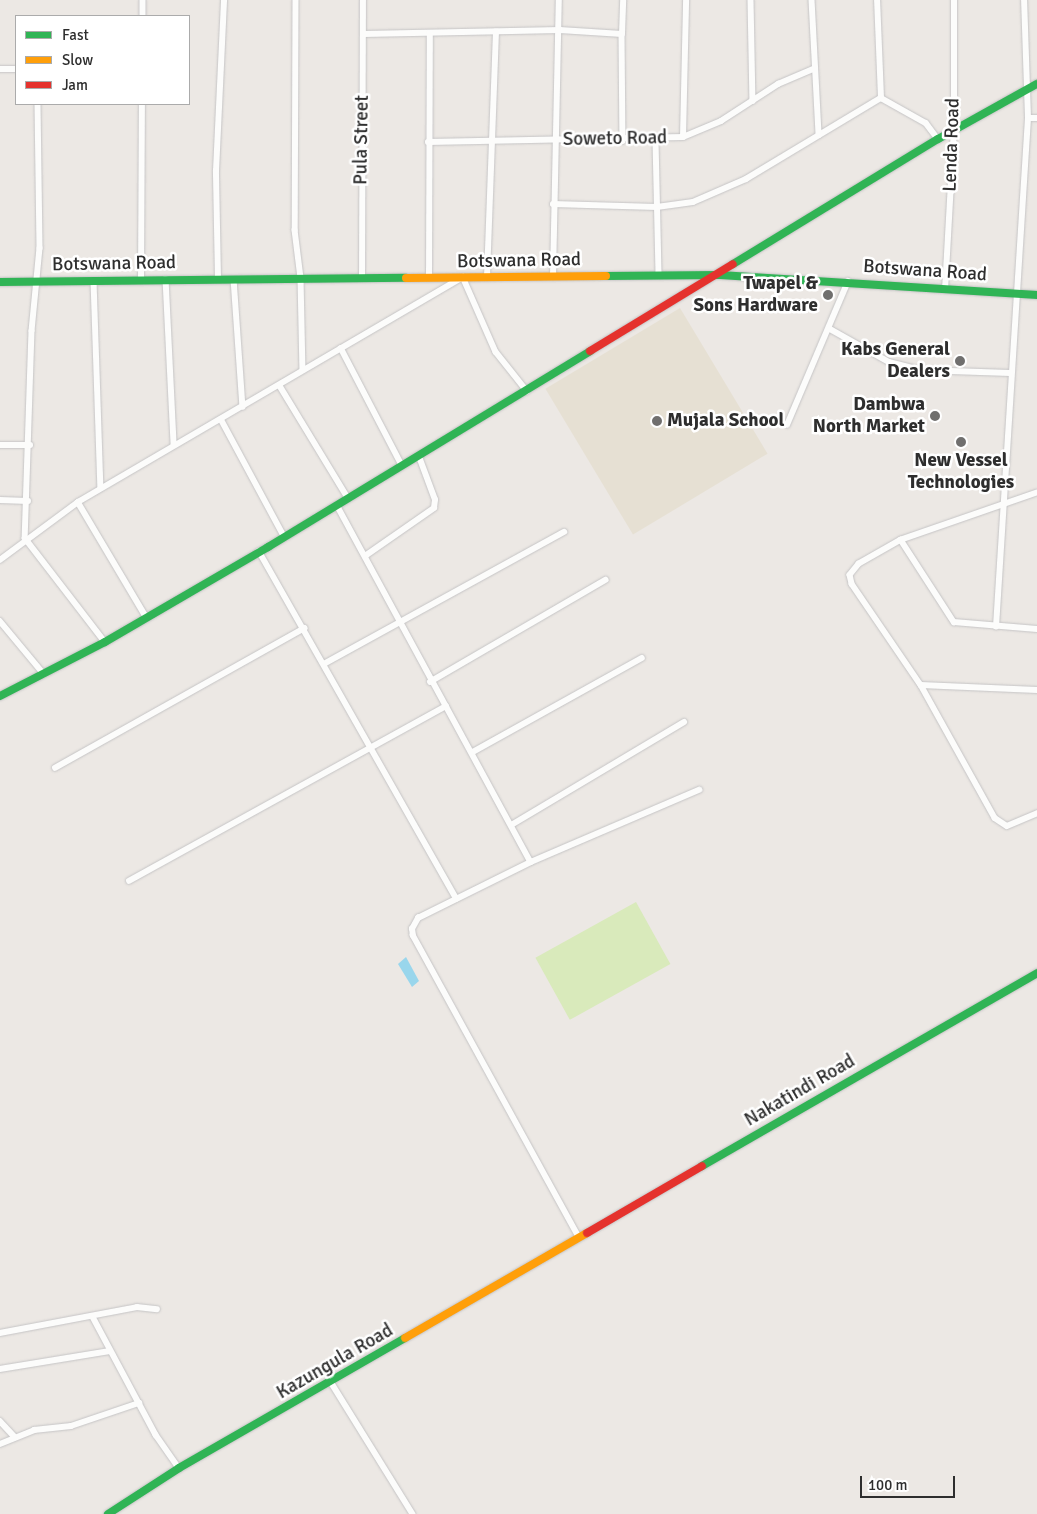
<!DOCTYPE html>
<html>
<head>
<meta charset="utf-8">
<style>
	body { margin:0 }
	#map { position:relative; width:1037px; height:1514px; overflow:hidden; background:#ece8e4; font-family:Signika,sans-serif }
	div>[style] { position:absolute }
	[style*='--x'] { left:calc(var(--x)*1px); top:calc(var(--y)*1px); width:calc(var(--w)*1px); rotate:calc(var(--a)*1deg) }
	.education>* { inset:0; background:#e6e0d3; transform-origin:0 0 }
	.pitch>* { inset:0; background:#d9eabb; transform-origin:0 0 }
	.water>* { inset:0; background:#99d6ec }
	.roads { filter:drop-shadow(0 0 1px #c5c4c5) drop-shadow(0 0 1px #c5c4c5) }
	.street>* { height:5.5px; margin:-2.75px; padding:0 2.75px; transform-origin:2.75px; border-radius:2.75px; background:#fcfcfb }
	.fast>* { height:8px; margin:-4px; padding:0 4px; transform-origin:4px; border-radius:4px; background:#30b455 }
	.slow>* { height:8px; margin:-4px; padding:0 4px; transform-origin:4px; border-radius:4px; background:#ff9f0a }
	.jam>* { height:8px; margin:-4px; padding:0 4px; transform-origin:4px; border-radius:4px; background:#e5322d }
	.dots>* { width:14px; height:14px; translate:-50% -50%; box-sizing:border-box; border:2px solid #fff; border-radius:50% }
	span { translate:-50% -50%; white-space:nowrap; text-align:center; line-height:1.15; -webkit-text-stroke:5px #fff; paint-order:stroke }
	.street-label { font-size:19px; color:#2e2e2e }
	.poi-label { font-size:19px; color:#2e2e2e; font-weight:700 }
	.right { translate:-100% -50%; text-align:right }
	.left { translate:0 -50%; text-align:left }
	.legend { position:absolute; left:15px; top:15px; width:175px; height:90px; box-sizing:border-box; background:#fff; border:1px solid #ababab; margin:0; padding:6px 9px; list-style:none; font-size:15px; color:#2e2e2e }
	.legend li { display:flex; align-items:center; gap:10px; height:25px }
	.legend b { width:25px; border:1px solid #ababab }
	.scale { position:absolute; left:860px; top:1476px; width:95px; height:22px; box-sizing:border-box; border:2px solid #2e2e2e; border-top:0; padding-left:6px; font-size:15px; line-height:18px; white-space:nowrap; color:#2e2e2e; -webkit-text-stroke:4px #fff; paint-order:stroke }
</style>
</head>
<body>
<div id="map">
	<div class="education">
		<i style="left:680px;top:308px;width:170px;height:157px;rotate:59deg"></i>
	</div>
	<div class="pitch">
		<i style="left:636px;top:902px;width:71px;height:115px;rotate:61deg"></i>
	</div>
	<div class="water">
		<i style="clip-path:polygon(406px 957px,419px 981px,412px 987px,398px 964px)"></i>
	</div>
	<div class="roads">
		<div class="street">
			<i style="--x:143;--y:0;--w:16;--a:90"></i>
			<i style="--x:296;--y:0;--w:230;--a:90.2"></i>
			<i style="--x:295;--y:230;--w:48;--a:82.9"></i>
			<i style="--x:301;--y:278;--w:92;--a:88.8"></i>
			<i style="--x:751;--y:0;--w:101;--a:88.9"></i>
			<i style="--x:812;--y:0;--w:135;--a:87"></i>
			<i style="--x:364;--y:34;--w:196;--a:-1.2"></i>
			<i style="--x:560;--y:30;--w:62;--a:3.7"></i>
			<i style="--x:622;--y:34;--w:34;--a:-88"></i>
			<i style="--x:622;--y:34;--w:107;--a:89.5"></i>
			<i style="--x:0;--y:69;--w:16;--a:0"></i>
			<i style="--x:881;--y:98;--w:51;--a:29.1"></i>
			<i style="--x:926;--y:123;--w:20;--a:53"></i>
			<i style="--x:38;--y:104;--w:144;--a:89.2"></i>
			<i style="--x:40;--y:248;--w:83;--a:95.5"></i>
			<i style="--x:32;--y:331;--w:207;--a:91.9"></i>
			<i style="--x:25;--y:538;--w:131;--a:52.4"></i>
			<i style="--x:1028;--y:118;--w:9;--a:0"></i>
			<i style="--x:683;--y:137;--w:137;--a:-88.7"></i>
			<i style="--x:656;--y:141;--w:134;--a:88.7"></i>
			<i style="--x:428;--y:142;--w:255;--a:-1.1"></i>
			<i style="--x:683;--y:137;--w:41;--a:-22.8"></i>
			<i style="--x:721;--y:121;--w:68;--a:-33"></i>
			<i style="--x:778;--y:84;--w:39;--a:-23"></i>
			<i style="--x:553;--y:204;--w:104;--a:1.7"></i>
			<i style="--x:657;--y:207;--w:36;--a:-8"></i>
			<i style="--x:693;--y:202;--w:58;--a:-23.5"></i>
			<i style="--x:746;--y:179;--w:157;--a:-31"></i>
			<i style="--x:881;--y:98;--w:98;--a:-92.3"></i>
			<i style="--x:487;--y:277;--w:245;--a:-87.9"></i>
			<i style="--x:553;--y:277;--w:277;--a:-88.8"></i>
			<i style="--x:429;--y:278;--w:244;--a:-89.8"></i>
			<i style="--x:166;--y:279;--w:165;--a:87.2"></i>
			<i style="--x:218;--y:279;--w:108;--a:-91.1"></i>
			<i style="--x:216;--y:171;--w:171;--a:-87.3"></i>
			<i style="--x:234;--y:279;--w:128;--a:86"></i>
			<i style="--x:362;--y:279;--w:279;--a:-89.8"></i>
			<i style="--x:141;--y:280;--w:176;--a:-89.7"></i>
			<i style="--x:94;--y:281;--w:207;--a:88.1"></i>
			<i style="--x:945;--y:290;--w:161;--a:-86.8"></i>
			<i style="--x:954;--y:129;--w:129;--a:-90"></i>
			<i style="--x:830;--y:329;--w:68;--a:29.2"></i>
			<i style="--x:889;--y:362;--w:33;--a:14"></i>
			<i style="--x:921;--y:370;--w:89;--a:1.9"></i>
			<i style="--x:341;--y:348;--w:132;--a:62.5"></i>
			<i style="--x:280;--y:386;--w:131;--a:58.7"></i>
			<i style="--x:221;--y:419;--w:133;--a:61.7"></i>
			<i style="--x:787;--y:425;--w:156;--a:-67"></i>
			<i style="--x:0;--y:445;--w:30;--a:0"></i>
			<i style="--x:1037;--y:493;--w:144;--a:160.9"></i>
			<i style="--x:901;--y:540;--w:48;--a:150.3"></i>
			<i style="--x:859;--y:564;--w:14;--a:129"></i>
			<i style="--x:850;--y:575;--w:9;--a:77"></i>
			<i style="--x:852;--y:584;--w:122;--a:55.7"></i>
			<i style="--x:921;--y:685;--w:116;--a:2.5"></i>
			<i style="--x:0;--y:500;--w:28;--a:2"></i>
			<i style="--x:78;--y:502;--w:135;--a:59.3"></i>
			<i style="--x:337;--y:505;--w:406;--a:61.5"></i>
			<i style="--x:901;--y:540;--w:98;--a:57.1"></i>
			<i style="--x:954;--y:622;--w:83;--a:4.8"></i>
			<i style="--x:259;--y:551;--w:400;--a:60.4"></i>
			<i style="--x:365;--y:556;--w:84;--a:-34.8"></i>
			<i style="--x:434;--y:508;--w:8;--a:-83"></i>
			<i style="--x:435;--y:500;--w:46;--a:-110.4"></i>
			<i style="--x:0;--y:560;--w:97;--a:-36.6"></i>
			<i style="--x:78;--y:502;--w:446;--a:-30.3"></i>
			<i style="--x:463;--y:277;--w:82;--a:66.3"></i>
			<i style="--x:496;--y:352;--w:50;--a:51.5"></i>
			<i style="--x:0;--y:621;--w:69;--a:50.3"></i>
			<i style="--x:996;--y:627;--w:510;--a:-86.4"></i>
			<i style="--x:1028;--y:118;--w:118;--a:-91.9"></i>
			<i style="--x:324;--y:664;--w:274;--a:-28.8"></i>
			<i style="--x:430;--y:682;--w:203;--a:-30.2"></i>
			<i style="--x:921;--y:685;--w:152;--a:60.9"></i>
			<i style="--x:995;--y:818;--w:14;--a:34"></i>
			<i style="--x:1007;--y:826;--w:33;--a:-23"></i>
			<i style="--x:473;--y:752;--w:193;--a:-29.1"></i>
			<i style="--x:55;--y:768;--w:286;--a:-29.3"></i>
			<i style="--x:513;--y:824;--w:199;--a:-30.8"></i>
			<i style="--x:129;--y:881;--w:362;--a:-28.9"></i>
			<i style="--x:579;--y:1238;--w:345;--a:-118.8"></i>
			<i style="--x:413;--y:936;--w:7;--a:-98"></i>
			<i style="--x:412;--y:929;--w:13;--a:-61"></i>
			<i style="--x:418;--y:918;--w:126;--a:-26.4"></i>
			<i style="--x:531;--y:862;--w:183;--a:-23.2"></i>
			<i style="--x:93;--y:1317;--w:134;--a:61.9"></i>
			<i style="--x:156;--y:1435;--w:40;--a:55.1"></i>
			<i style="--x:0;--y:1333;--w:139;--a:-10.7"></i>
			<i style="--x:137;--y:1307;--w:20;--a:6"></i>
			<i style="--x:0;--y:1369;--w:111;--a:-9.3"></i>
			<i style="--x:331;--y:1382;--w:155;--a:58.2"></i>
			<i style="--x:0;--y:1421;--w:22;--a:47"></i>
			<i style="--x:0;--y:1444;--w:37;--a:-22"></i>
			<i style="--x:34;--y:1430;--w:37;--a:-6"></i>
			<i style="--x:71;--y:1426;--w:72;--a:-18.7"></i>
		</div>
		<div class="fast">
			<i style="--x:733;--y:264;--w:240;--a:-31.4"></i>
			<i style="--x:938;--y:139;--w:113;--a:-29.1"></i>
			<i style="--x:606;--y:276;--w:114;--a:-0.5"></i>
			<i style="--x:720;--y:275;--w:318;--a:3.6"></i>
			<i style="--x:0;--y:282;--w:406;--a:-0.6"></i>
			<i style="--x:0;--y:696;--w:118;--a:-27.2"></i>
			<i style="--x:105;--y:642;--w:189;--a:-30.2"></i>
			<i style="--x:268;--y:547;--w:377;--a:-31.3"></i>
			<i style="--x:702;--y:1166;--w:387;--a:-29.9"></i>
			<i style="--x:108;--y:1514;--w:85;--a:-32.9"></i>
			<i style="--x:179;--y:1468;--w:261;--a:-29.9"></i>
		</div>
		<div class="slow">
			<i style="--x:406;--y:278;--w:200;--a:-0.6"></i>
			<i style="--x:405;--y:1338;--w:210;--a:-30"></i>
		</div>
		<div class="jam">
			<i style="--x:590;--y:351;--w:167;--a:-31.3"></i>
			<i style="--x:587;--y:1233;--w:133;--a:-30.2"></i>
		</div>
	</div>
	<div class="dots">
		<i style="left:828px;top:295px;background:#706f6e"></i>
		<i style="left:960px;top:361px;background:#706f6e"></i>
		<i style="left:935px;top:416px;background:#706f6e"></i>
		<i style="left:657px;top:421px;background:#706f6e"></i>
		<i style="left:961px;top:442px;background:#706f6e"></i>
	</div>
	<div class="street-label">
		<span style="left:615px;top:139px;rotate:-1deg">Soweto Road</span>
		<span style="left:362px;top:140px;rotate:-89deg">Pula Street</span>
		<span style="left:952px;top:145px;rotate:-88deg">Lenda Road</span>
		<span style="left:519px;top:261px;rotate:-1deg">Botswana Road</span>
		<span style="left:114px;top:264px;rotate:-1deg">Botswana Road</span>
		<span style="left:925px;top:271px;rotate:4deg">Botswana Road</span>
		<span style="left:800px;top:1091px;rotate:-30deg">Nakatindi Road</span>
		<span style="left:335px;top:1362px;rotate:-30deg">Kazungula Road</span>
	</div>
	<div class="poi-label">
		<span class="right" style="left:818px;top:295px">Twapel &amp;<br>Sons Hardware</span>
		<span class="right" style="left:950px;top:361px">Kabs General<br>Dealers</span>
		<span class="right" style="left:925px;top:416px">Dambwa<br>North Market</span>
		<span class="left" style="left:667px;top:421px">Mujala School</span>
		<span style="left:961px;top:472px">New Vessel<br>Technologies</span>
	</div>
	<ul class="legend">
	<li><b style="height:6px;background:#30b455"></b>Fast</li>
	<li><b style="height:6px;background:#ff9f0a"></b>Slow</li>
	<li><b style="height:6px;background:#e5322d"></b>Jam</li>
	</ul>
	<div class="scale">100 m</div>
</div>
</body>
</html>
